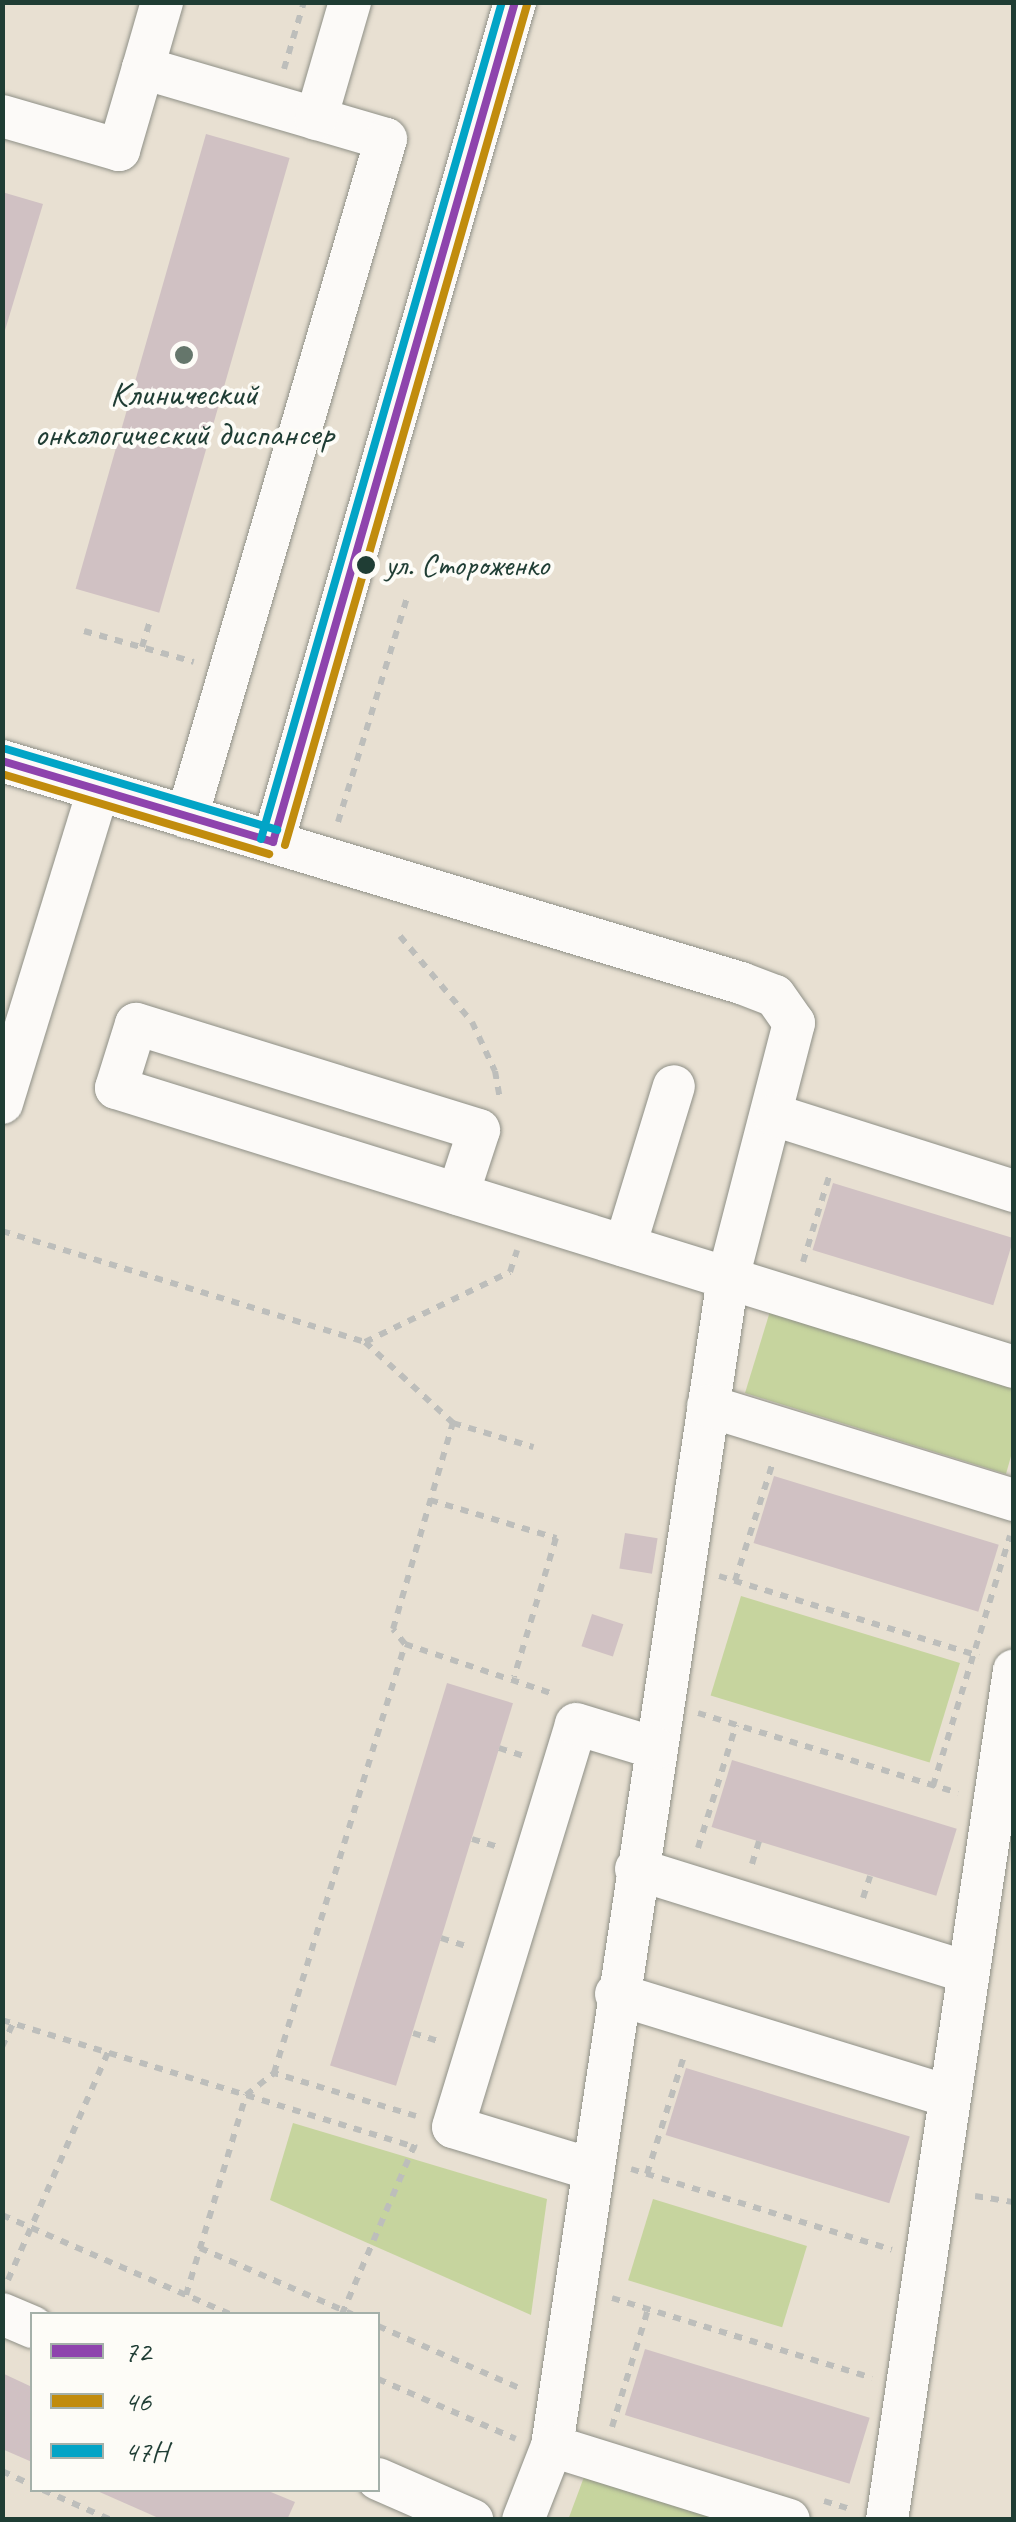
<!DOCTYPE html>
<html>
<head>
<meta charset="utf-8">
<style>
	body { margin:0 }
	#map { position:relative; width:1016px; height:2522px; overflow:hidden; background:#e8e0d2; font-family:Caveat,sans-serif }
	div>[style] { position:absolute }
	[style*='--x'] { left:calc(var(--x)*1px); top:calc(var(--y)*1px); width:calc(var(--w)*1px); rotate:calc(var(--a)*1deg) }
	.green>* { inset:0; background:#c6d49e; transform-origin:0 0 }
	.building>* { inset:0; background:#d0c1c3; transform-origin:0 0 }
	.path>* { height:6px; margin-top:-3px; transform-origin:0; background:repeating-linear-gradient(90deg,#bdbebb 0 8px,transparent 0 16px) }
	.roads { filter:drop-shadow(0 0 2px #8f9087) drop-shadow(0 0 2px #8f9087) }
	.minor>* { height:42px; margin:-21px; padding:0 21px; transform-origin:21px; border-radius:21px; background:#fcfaf8 }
	.bus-1>* { height:8px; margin:-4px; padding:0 4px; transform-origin:4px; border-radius:4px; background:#8e44ad }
	.bus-2>* { height:8px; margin:-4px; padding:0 4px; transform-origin:4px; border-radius:4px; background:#c18c0d }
	.bus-3>* { height:8px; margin:-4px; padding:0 4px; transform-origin:4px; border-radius:4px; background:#02a4c6 }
	.dots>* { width:28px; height:28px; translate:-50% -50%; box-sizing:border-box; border:5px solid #fdfcf7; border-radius:50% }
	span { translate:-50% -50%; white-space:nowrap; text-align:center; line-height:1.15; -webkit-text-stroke:8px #fdfcf7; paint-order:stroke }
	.bus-label { font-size:32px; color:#1f3d34 }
	.left { translate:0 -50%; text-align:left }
	.poi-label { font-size:35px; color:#1f3d34 }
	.frame { position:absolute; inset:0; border:5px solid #1f3d34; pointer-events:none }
	.legend { position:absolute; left:30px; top:2312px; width:350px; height:180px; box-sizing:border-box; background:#fdfcf7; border:2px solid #a4b0a9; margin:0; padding:12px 18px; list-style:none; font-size:30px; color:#1f3d34 }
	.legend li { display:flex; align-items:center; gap:20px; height:50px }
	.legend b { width:50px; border:2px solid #a4b0a9 }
</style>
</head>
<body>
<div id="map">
	<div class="green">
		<i style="clip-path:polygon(771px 1308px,1013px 1383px,1013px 1449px,1006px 1474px,745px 1393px)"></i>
		<i style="left:741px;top:1596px;width:229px;height:104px;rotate:17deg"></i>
		<i style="clip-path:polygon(293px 2123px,547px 2199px,531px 2315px,270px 2200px)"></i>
		<i style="left:653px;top:2199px;width:161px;height:85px;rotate:17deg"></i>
		<i style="clip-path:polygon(584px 2477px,721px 2520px,568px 2520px)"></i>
	</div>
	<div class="building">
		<i style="left:206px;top:134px;width:87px;height:473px;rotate:16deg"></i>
		<i style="clip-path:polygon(2px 192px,43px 204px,3px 337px,2px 337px)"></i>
		<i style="left:833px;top:1183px;width:189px;height:70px;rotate:17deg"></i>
		<i style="left:774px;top:1476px;width:235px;height:70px;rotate:17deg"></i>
		<i style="left:625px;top:1533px;width:33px;height:36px;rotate:9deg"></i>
		<i style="left:592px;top:1614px;width:33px;height:34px;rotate:18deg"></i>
		<i style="left:447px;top:1683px;width:69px;height:400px;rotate:17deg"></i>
		<i style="left:732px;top:1760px;width:235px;height:70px;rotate:17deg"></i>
		<i style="left:686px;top:2068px;width:234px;height:70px;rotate:17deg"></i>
		<i style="left:645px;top:2349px;width:235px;height:69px;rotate:17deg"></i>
		<i style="clip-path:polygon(2px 2373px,32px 2387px,32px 2462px,2px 2449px)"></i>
		<i style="clip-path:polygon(95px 2490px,266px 2490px,295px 2502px,287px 2520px,163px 2520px)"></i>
	</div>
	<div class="path">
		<i style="--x:284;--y:69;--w:70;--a:-73.4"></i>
		<i style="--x:84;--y:631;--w:114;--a:15.7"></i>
		<i style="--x:142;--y:647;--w:27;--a:-73"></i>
		<i style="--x:338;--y:822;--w:239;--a:-72.9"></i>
		<i style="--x:400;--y:936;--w:112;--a:50.1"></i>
		<i style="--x:472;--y:1022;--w:54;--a:64.9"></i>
		<i style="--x:495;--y:1071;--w:27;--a:80"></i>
		<i style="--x:2;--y:1231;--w:380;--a:17"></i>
		<i style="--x:365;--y:1342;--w:161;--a:-25.8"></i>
		<i style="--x:510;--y:1272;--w:23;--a:-72"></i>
		<i style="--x:803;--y:1262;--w:93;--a:-73.1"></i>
		<i style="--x:365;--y:1342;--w:120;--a:42.6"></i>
		<i style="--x:453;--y:1423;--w:84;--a:16.7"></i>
		<i style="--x:430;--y:1500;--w:132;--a:16.8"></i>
		<i style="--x:556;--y:1538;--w:145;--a:106.8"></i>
		<i style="--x:719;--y:1576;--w:272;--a:17.1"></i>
		<i style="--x:735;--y:1581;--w:122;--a:-72.3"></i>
		<i style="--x:405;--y:1644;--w:19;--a:-129"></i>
		<i style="--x:393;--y:1629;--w:215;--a:-73.8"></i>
		<i style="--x:698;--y:1713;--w:272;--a:17.1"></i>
		<i style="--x:499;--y:1748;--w:28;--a:18"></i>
		<i style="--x:933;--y:1786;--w:262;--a:-72.9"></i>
		<i style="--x:472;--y:1839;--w:28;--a:17"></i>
		<i style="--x:698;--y:1848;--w:129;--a:-72.8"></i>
		<i style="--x:752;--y:1864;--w:24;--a:-73"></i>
		<i style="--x:863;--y:1898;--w:23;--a:-72"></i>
		<i style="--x:441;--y:1938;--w:29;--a:18"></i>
		<i style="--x:2;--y:2020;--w:434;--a:17.1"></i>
		<i style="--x:413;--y:2033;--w:29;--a:18"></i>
		<i style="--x:2;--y:2047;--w:26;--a:-65"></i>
		<i style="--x:416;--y:2116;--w:148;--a:-163.2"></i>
		<i style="--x:274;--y:2073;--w:449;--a:-73"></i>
		<i style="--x:405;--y:1644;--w:157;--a:18.6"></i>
		<i style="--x:631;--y:2169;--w:273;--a:17.2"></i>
		<i style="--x:647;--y:2174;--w:124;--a:-72.6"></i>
		<i style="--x:975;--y:2196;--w:39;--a:9"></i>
		<i style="--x:2;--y:2215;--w:249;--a:23.5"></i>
		<i style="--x:200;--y:2248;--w:166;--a:23.5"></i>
		<i style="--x:8;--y:2280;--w:249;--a:-66.3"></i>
		<i style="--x:186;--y:2295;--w:209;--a:-73.3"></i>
		<i style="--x:246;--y:2095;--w:36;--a:-38"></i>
		<i style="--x:612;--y:2298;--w:272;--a:17.1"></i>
		<i style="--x:342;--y:2314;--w:188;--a:-66.8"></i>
		<i style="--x:378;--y:2326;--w:159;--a:23.7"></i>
		<i style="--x:378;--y:2379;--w:150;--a:23.5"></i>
		<i style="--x:612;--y:2427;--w:123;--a:-73"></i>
		<i style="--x:2;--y:2471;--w:33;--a:25"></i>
		<i style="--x:43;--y:2490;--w:74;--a:23.8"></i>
		<i style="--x:824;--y:2501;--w:27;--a:17"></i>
	</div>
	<div class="roads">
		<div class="minor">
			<i style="--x:143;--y:68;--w:69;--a:-73.9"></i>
			<i style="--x:2;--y:116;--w:122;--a:16.2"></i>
			<i style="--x:119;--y:150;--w:85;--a:-73.7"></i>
			<i style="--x:143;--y:68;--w:253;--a:16.3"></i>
			<i style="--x:386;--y:139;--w:707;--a:106.36"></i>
			<i style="--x:316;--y:119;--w:122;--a:-73.8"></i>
			<i style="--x:2;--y:761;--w:772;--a:16.72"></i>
			<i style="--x:741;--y:983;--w:36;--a:21"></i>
			<i style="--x:775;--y:996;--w:33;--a:55"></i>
			<i style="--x:794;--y:1023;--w:263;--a:104.5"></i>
			<i style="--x:728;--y:1278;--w:1181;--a:98.57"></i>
			<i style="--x:552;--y:2446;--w:79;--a:111.4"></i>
			<i style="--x:273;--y:842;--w:874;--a:-73.93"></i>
			<i style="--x:2;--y:1103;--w:327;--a:-72.9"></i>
			<i style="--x:774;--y:1115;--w:252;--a:17.6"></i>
			<i style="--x:458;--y:1194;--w:67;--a:-71.8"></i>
			<i style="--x:479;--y:1130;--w:359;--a:-162.8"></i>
			<i style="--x:136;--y:1024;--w:67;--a:107.4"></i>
			<i style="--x:116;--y:1088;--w:940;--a:17.26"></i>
			<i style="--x:625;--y:1246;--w:167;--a:-73"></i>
			<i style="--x:708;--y:1406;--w:320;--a:17.1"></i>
			<i style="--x:636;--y:1869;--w:347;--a:17.3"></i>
			<i style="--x:616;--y:1994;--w:347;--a:17.1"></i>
			<i style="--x:591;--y:2169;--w:144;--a:-163.1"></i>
			<i style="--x:453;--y:2127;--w:421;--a:-73"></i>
			<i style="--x:576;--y:1724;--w:83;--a:16.9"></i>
			<i style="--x:2;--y:2314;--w:33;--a:23"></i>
			<i style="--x:552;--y:2446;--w:248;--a:17.3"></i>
			<i style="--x:378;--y:2479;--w:103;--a:23.6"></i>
			<i style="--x:887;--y:2520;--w:859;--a:-81.5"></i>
		</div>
	</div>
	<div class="bus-1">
		<i style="--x:2;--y:761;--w:283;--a:16.6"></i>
		<i style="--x:273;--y:842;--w:874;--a:-73.93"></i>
	</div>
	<div class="bus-2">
		<i style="--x:2;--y:774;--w:279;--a:16.7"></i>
		<i style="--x:285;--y:845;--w:874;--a:-73.93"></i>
	</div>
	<div class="bus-3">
		<i style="--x:6;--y:749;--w:283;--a:16.6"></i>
		<i style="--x:261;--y:839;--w:871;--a:-73.94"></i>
	</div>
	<div class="dots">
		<i style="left:184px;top:355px;background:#65766b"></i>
		<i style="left:366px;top:565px;background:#1f3d34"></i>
	</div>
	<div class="bus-label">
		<span class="left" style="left:385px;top:565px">ул. Стороженко</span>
	</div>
	<div class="poi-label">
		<span style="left:184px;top:414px">Клинический<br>онкологический диспансер</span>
	</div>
	<div class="frame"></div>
	<ul class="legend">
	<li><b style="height:12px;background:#8e44ad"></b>72</li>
	<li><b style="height:12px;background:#c18c0d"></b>46</li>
	<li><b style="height:12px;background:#02a4c6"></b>47Н</li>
	</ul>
</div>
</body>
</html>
